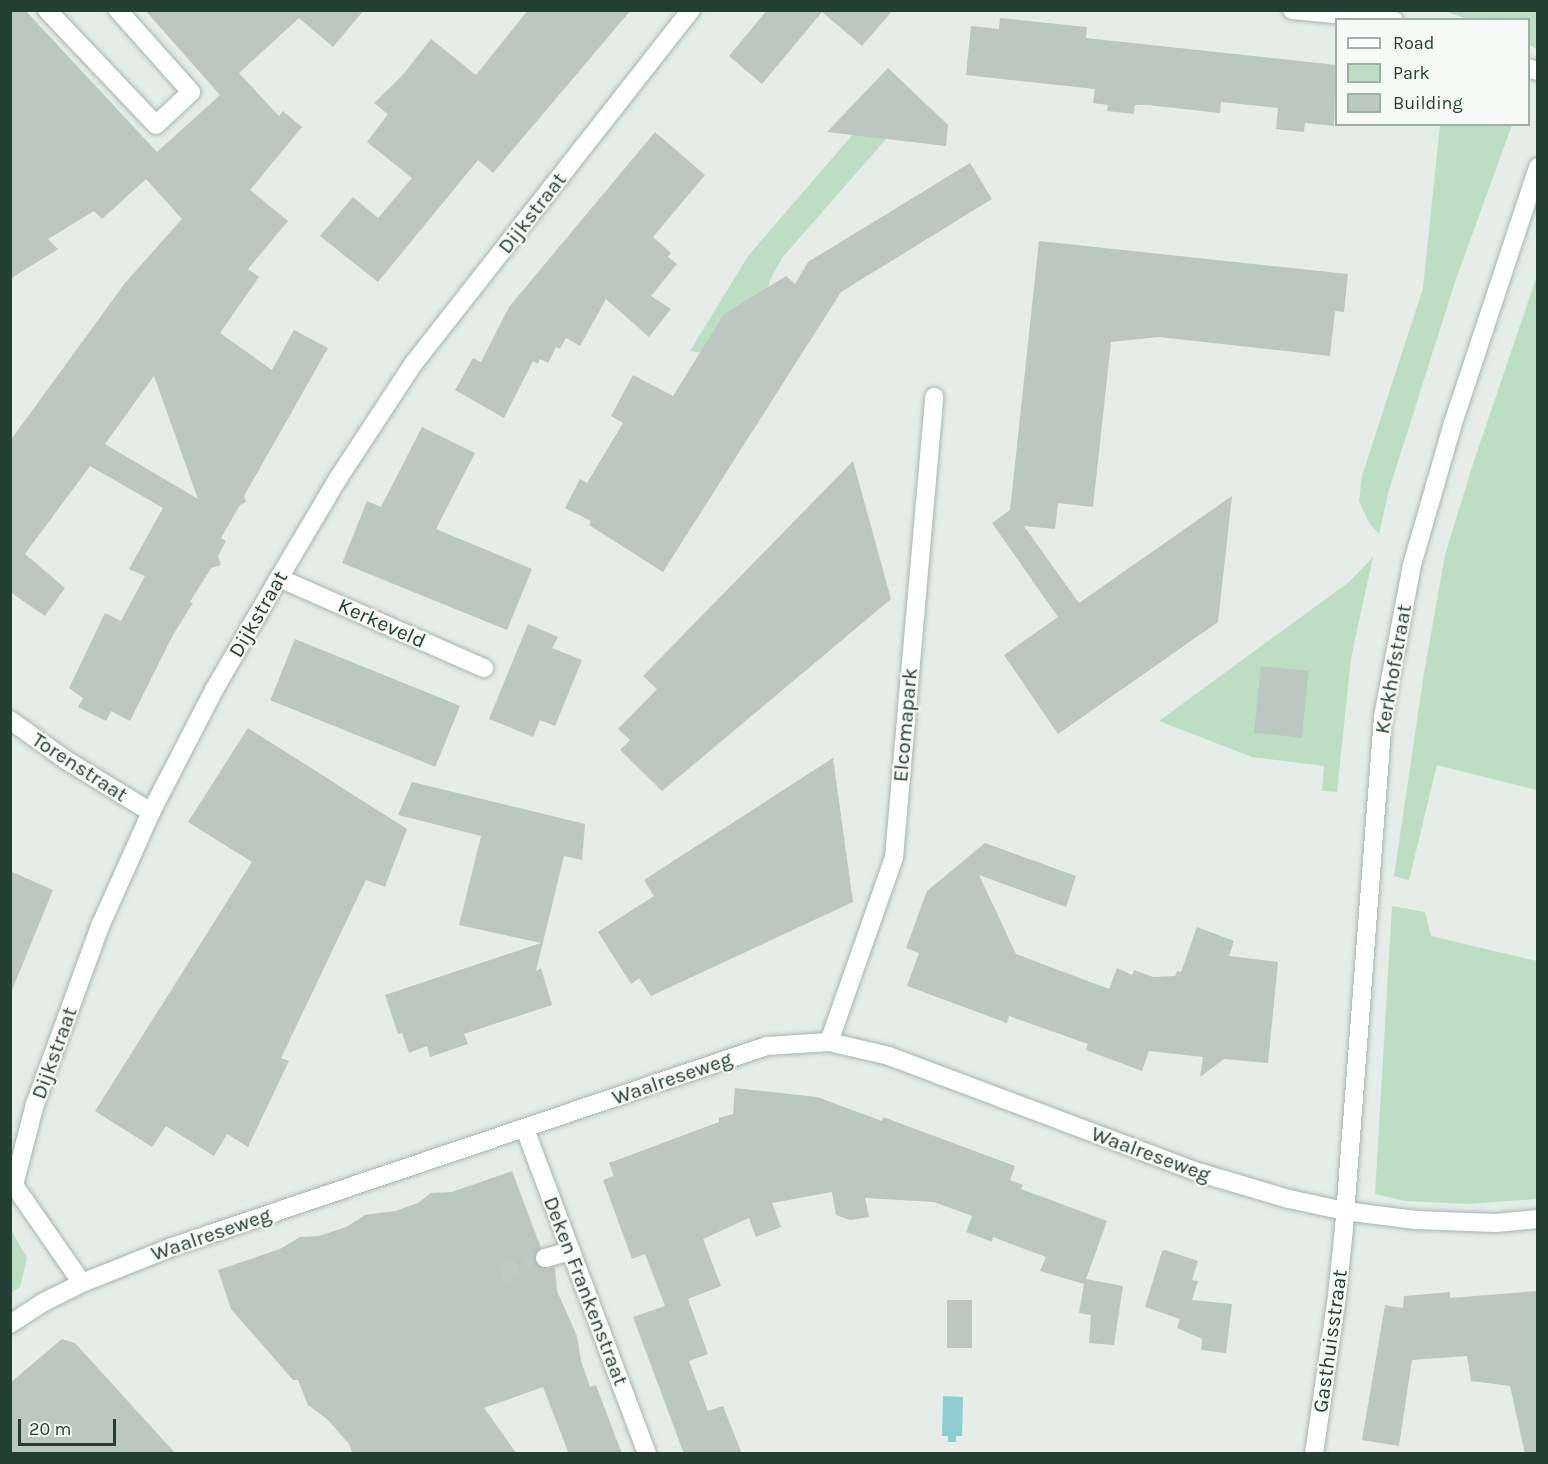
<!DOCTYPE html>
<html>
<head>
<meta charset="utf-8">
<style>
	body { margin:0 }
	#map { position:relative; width:1548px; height:1464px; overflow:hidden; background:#e4ede8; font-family:Karla,sans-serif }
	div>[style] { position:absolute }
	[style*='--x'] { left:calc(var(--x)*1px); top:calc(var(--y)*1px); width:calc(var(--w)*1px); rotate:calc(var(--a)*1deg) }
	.green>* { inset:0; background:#bedec3 }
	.water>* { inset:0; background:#8eced0 }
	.building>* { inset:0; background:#bac8c1; transform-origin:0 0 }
	.minor-tunnel>* { height:18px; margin-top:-9px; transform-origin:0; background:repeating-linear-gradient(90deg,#becac4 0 18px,transparent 0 27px) }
	.roads { filter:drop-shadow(0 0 2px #a7b5ae) drop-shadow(0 0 2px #a7b5ae) }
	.minor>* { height:18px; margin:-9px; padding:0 9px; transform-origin:9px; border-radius:9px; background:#fff }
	span { translate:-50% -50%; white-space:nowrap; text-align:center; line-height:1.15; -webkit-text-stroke:4.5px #f5faf7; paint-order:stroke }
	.street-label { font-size:21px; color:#243f34 }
	.frame { position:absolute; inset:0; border:12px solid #243f34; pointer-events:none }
	.legend { position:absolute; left:1335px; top:18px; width:195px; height:108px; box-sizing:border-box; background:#f5faf7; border:2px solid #a1afa9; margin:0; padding:8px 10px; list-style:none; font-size:18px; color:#243f34 }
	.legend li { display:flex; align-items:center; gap:12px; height:30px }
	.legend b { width:30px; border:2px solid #a1afa9 }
	.scale { position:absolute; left:18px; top:1419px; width:98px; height:27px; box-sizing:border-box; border:3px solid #243f34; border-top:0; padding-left:8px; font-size:18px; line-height:21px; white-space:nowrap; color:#243f34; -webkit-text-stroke:4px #f5faf7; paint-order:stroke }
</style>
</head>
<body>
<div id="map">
	<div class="green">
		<i style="clip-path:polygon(1444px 11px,1537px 11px,1537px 49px,1529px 45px,1528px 20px,1468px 19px)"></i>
		<i style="clip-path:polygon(907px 115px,782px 258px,770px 280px,760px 320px,704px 353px,690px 351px,748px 256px,854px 133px)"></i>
		<i style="clip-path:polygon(1440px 125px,1512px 125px,1455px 282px,1388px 493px,1379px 534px,1369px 523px,1359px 501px,1362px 476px,1423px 288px)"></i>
		<i style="clip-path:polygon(1537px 275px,1537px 790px,1437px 765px,1409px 880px,1394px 876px,1424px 673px,1445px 555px,1472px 467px)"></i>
		<i style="clip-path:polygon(1373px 557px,1351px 658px,1337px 792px,1322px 791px,1324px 766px,1252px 757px,1159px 721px,1349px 582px)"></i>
		<i style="clip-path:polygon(1392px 906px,1425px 912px,1431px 936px,1537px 961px,1537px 1199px,1467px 1204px,1405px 1201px,1375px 1194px)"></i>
		<i style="clip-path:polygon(11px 1230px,27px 1258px,20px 1287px,11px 1293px)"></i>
	</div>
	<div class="water">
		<i style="clip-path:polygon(943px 1396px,963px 1397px,962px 1436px,956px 1436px,956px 1442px,948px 1442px,948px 1436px,942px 1436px)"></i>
	</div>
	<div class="building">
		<i style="clip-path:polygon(evenodd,10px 10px,25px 10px,157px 152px,220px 95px,145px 10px,364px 10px,333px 47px,299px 18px,239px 73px,279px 116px,283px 111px,302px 127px,250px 190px,288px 221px,248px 269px,259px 277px,220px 333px,272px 370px,294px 330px,328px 348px,244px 496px,246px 502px,240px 505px,221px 538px,226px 541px,218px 556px,221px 565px,211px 568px,190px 602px,193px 603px,173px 635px,130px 721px,111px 711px,106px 721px,78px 707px,83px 698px,69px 688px,105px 613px,121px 621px,145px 576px,129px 569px,163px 508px,90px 466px,25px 554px,65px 588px,45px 616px,10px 592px,10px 441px,125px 283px,182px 219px,146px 179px,102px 219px,94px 211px,48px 239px,58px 249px,10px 279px,10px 10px,154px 376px,198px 499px,105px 444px,154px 376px)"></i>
		<i style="clip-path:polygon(528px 10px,631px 10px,493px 173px,478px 160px,378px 282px,320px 236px,353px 197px,378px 218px,412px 178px,367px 142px,388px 114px,374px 103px,401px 77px,431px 39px,476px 75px)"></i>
		<i style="clip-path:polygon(767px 10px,893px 10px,862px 46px,822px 12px,762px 84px,729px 56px)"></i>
		<i style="clip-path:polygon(1000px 18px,1087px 27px,1086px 38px,1336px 65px,1334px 126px,1305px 123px,1304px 132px,1276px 129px,1278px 108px,1221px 102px,1220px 113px,1148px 105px,1135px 105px,1134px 114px,1107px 111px,1108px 105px,1093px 103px,1095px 89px,966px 75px,971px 26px,999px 29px)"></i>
		<i style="clip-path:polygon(888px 68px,948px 125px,946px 146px,827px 132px)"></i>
		<i style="clip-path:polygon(655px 132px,705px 175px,653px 237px,671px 253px,668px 257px,677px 264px,651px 296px,671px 309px,649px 337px,606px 299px,580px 346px,566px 338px,560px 349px,556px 347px,548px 363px,540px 359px,538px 364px,533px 361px,504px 418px,455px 390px,473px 358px,481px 362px,509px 307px)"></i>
		<i style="clip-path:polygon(970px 163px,992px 199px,841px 292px,663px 572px,589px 525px,591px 521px,565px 508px,580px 479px,587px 483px,623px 423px,611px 416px,633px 375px,673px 396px,724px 314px,786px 276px,795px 284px,808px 262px)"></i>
		<i style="clip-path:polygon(1039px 241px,1348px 274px,1344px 312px,1335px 311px,1330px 356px,1159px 337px,1111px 342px,1093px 507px,1058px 503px,1055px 529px,1024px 526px,1079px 603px,1232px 496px,1218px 622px,1058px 734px,1004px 655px,1058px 617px,992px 523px,1010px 510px)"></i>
		<i style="clip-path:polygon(422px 427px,475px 453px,436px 529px,532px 569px,507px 630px,342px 563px,367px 501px,381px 507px)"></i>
		<i style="clip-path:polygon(853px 461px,891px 599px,662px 791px,620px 750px,630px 740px,618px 729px,657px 689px,643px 676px)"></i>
		<i style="clip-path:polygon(528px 624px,558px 637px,552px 648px,582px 660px,555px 726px,540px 720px,533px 737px,489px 719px)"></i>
		<i style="left:295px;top:639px;width:178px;height:66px;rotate:22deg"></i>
		<i style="left:1261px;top:666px;width:48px;height:67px;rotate:6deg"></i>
		<i style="clip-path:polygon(248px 728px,407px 829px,385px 887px,366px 880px,281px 1058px,289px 1061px,248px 1147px,227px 1134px,214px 1156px,166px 1126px,152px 1147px,95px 1111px,252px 862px,188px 822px)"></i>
		<i style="clip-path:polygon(833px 758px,853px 902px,651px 996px,639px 978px,631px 984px,598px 932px,654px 896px,644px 880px)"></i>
		<i style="clip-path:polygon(412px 782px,585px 824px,582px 860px,564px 856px,536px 971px,541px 968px,552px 1005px,464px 1034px,468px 1044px,430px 1057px,427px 1046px,409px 1053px,402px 1033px,398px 1034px,385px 995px,541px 943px,459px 925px,481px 836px,398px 815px)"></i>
		<i style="clip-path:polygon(985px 843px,1076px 876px,1066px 907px,979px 875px,1016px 954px,1109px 989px,1117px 968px,1132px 975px,1134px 970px,1153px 977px,1175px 976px,1177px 971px,1181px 972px,1197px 927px,1234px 941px,1229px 956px,1278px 962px,1268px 1063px,1224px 1059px,1200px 1077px,1203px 1057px,1149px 1051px,1142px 1071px,1086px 1050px,1088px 1044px,1009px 1016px,1007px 1023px,907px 986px,919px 953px,906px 948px,927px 891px)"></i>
		<i style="clip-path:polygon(10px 871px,53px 890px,12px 990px,10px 990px)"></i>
		<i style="clip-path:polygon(735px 1088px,817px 1097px,882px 1121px,883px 1117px,1015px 1166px,1010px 1180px,1023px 1185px,1021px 1189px,1107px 1221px,1086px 1279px,1123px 1286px,1114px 1345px,1089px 1343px,1091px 1315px,1079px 1313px,1084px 1284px,1040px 1271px,1046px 1257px,993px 1237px,992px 1242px,966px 1232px,972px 1216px,934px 1202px,865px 1198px,869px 1217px,850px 1220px,836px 1215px,832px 1192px,772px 1203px,781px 1227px,756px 1237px,749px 1218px,703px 1239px,721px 1286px,688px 1299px,708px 1354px,689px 1361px,708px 1411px,723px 1406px,742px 1454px,684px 1454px,633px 1317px,665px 1306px,645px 1254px,632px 1259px,603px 1180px,614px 1176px,609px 1163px,719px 1122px,719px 1118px,733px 1114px)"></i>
		<i style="clip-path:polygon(512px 1171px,541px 1248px,534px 1255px,534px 1261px,543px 1269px,555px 1267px,557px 1291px,577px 1336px,581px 1361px,590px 1387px,596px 1385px,622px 1454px,569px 1454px,543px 1387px,484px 1408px,517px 1454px,353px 1454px,349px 1444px,328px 1420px,308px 1405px,298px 1380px,293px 1380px,231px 1309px,218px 1270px,280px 1249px,300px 1237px,319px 1236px,346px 1227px,365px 1215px,395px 1211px,418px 1203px,431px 1193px,452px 1192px)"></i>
		<i style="clip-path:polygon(1165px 1250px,1198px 1261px,1192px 1280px,1198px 1281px,1192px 1300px,1232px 1304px,1226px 1353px,1201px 1350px,1202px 1339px,1177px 1328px,1180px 1319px,1145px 1307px,1162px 1251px)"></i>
		<i style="clip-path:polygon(1538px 1291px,1538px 1454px,1525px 1454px,1510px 1386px,1471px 1381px,1467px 1356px,1412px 1360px,1399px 1446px,1362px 1440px,1385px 1305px,1403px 1308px,1404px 1296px,1450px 1292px,1450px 1298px)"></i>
		<i style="left:947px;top:1300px;width:25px;height:48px"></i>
		<i style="clip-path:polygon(62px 1339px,75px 1343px,176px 1454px,10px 1454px,10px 1383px)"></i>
	</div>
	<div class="minor-tunnel">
		<i style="--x:501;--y:1275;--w:47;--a:-21.1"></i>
	</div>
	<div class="roads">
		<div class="minor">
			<i style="--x:47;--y:10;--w:158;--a:46.5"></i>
			<i style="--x:156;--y:125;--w:48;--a:-43.3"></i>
			<i style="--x:191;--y:92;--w:110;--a:-131.7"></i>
			<i style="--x:1292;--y:10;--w:102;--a:5.6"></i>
			<i style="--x:1528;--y:68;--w:10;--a:17"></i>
			<i style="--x:279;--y:578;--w:224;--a:23.7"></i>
			<i style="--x:10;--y:720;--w:69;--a:35.5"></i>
			<i style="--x:66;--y:760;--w:100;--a:31.5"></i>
			<i style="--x:829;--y:1042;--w:196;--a:-70.6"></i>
			<i style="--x:894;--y:857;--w:462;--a:-85"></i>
			<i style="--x:525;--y:1129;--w:347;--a:69.4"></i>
			<i style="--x:545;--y:1258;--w:27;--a:-15"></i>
			<i style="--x:82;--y:1283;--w:119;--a:-124.8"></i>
			<i style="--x:14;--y:1185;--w:84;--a:-75.5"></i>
			<i style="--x:35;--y:1104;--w:192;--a:-69.9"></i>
			<i style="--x:101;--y:924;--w:123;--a:-65.9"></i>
			<i style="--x:151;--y:812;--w:137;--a:-62.7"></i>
			<i style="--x:214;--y:690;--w:129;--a:-59.9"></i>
			<i style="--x:279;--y:578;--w:117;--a:-59.3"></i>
			<i style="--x:339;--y:477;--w:136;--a:-56.7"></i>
			<i style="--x:414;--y:363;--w:449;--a:-51.9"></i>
			<i style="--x:10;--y:1324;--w:40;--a:-32.9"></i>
			<i style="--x:44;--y:1302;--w:42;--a:-26.6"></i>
			<i style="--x:82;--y:1283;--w:97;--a:-21.8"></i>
			<i style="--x:172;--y:1247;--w:628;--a:-18.67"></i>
			<i style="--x:767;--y:1046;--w:62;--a:-3.7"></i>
			<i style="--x:829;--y:1042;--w:62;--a:13.1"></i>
			<i style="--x:889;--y:1056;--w:333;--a:20.6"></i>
			<i style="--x:1201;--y:1173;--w:92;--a:16.5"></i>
			<i style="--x:1289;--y:1199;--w:57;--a:12.1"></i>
			<i style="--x:1345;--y:1211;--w:71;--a:7.3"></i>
			<i style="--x:1415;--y:1220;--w:81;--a:2.1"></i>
			<i style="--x:1496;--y:1223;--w:42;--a:-5.4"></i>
			<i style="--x:1314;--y:1454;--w:160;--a:-81.7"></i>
			<i style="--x:1337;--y:1296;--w:68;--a:-84.1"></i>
			<i style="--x:1344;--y:1228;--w:512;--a:-85.64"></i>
			<i style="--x:1383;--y:717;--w:155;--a:-79.2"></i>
			<i style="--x:1412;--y:565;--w:145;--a:-73.9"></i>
			<i style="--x:1452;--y:426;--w:273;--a:-71.6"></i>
		</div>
	</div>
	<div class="street-label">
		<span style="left:532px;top:213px;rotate:-52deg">Dijkstraat</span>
		<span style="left:258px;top:614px;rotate:-60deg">Dijkstraat</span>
		<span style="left:382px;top:623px;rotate:24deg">Kerkeveld</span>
		<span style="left:1393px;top:669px;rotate:-80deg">Kerkhofstraat</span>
		<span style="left:905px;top:725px;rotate:-85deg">Elcomapark</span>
		<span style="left:80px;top:767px;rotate:33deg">Torenstraat</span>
		<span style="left:54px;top:1053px;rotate:-70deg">Dijkstraat</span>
		<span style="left:672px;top:1078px;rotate:-19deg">Waalreseweg</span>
		<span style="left:1151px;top:1154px;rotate:20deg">Waalreseweg</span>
		<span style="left:211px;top:1234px;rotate:-19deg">Waalreseweg</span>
		<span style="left:586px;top:1291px;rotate:69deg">Deken Frankenstraat</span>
		<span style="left:1330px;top:1341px;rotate:-82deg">Gasthuisstraat</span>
	</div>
	<div class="frame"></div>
	<ul class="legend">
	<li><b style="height:8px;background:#fff"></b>Road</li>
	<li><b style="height:16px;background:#bedec3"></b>Park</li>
	<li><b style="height:16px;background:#bac8c1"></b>Building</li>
	</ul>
	<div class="scale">20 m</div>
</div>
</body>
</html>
